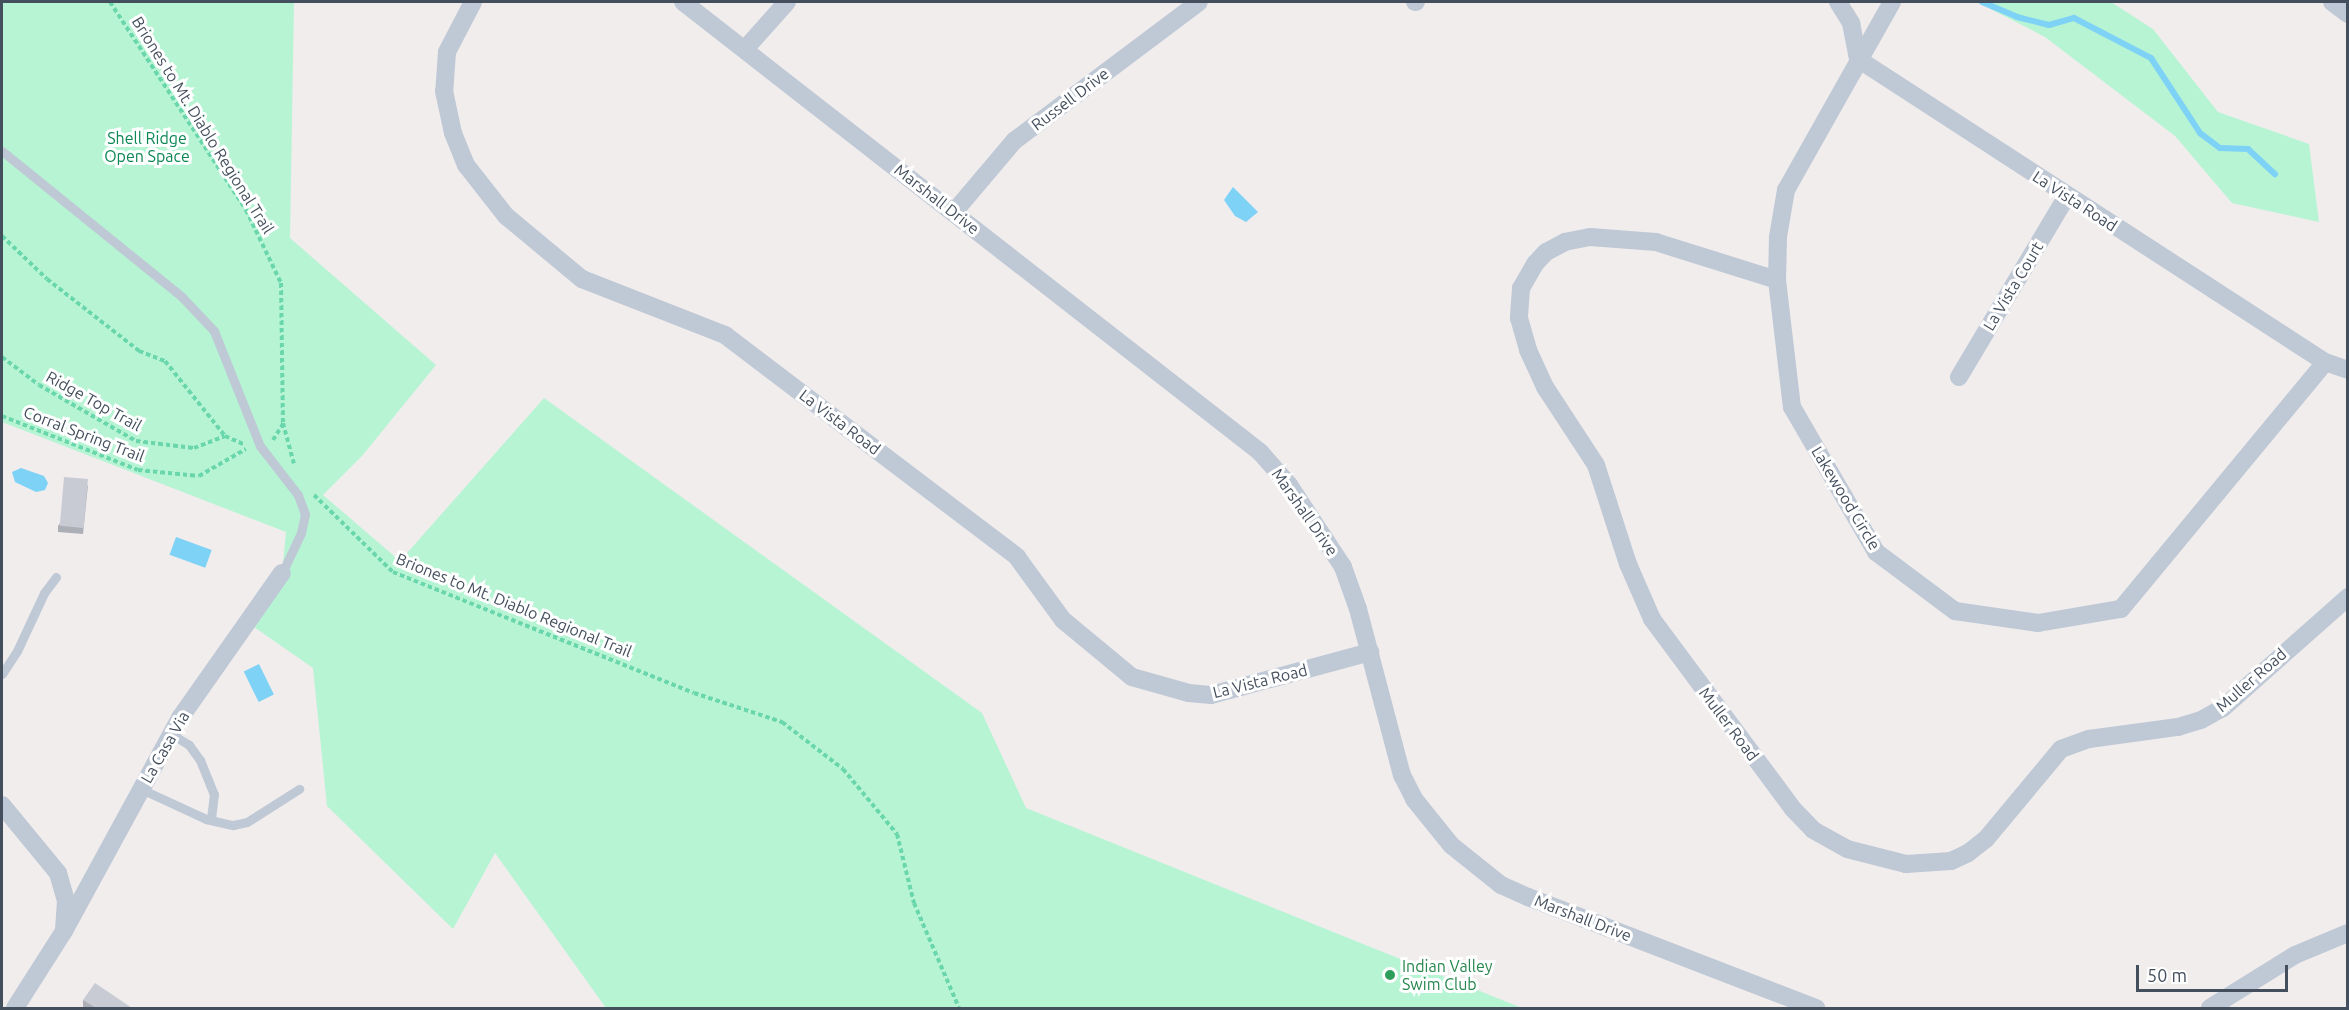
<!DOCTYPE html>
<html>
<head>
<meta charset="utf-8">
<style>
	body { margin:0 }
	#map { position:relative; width:2349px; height:1010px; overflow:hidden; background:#f1eded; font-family:Ubuntu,sans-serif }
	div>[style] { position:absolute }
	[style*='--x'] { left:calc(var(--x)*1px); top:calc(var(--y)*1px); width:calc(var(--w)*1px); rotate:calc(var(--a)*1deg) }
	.green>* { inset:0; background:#b6f4d4 }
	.water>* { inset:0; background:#7ed2f6; transform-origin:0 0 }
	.stream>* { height:6px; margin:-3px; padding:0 3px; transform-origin:3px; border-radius:3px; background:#7ed2f6 }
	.path>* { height:4px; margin-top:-2px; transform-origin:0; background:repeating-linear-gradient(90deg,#6ad6ab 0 4.5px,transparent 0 7.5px) }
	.lane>* { height:9px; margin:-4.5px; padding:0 4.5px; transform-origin:4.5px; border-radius:4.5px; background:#bfc8d5 }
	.street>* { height:18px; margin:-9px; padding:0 9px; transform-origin:9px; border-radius:9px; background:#bfc8d5 }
	.wall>* { inset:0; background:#adafb6 }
	.building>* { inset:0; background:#c9cbd4; transform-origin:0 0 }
	.dots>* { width:16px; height:16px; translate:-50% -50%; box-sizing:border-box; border:3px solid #fff; border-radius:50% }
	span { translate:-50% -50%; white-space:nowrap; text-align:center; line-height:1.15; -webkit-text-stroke:6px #fff; paint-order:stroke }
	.street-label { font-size:16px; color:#444f5d }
	.park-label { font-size:16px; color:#0c8755 }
	.leisure-label { font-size:16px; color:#27864d }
	.left { translate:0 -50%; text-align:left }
	.frame { position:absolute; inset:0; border:3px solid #444f5d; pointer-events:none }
	.scale { position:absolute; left:2136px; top:965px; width:152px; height:27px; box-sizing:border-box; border:3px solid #444f5d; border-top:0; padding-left:8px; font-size:18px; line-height:21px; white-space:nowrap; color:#444f5d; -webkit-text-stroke:4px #fff; paint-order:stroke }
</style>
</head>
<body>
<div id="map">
	<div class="green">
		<i style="clip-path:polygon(2px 2px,294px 2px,290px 238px,436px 365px,362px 456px,323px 495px,400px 561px,544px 398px,982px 713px,1026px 808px,1522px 1008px,606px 1008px,495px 853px,453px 929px,327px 806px,313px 668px,247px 622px,282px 573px,286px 532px,2px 422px)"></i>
		<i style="clip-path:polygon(1977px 2px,2111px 2px,2153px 29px,2218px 112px,2309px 144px,2319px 222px,2232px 203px,2175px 136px,2045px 37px)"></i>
	</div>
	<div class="water">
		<i style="clip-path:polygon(1233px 187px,1258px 212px,1246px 222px,1235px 216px,1224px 200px)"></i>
		<i style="clip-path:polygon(21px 468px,44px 476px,48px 483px,45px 490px,36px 492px,15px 482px,12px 472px)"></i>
		<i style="left:176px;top:537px;width:38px;height:19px;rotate:20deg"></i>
		<i style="left:259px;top:664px;width:34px;height:17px;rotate:64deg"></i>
	</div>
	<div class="stream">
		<i style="--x:1982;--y:2;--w:38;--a:23"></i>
		<i style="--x:2017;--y:17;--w:33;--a:14"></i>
		<i style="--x:2049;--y:25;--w:26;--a:-16"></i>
		<i style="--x:2074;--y:18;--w:87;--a:27.5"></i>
		<i style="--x:2151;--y:58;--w:90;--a:56.8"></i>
		<i style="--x:2200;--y:133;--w:25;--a:37"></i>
		<i style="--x:2220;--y:148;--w:28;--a:2"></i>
		<i style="--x:2248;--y:149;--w:37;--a:43"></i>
	</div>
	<div class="path">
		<i style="--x:110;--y:2;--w:249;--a:56.8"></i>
		<i style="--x:246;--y:210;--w:81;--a:64.4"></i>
		<i style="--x:281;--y:283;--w:140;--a:89.2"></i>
		<i style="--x:283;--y:423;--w:42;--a:75"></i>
		<i style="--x:2;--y:236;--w:62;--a:43.7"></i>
		<i style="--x:47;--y:279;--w:117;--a:38"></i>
		<i style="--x:139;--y:351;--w:28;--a:21"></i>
		<i style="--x:165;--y:361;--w:96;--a:51.3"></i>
		<i style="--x:2;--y:357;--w:46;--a:37.1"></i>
		<i style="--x:39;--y:385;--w:112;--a:30"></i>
		<i style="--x:136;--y:441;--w:58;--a:6.9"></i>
		<i style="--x:194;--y:448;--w:33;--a:-21"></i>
		<i style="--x:225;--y:436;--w:22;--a:24"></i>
		<i style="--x:2;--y:416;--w:146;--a:21.7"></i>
		<i style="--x:138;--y:470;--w:61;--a:5.6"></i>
		<i style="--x:199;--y:476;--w:54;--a:-29.9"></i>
		<i style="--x:273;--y:440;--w:19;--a:-58"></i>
		<i style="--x:314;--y:495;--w:110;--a:44.3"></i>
		<i style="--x:393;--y:572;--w:324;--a:21.9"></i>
		<i style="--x:694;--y:693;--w:93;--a:18.2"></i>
		<i style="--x:782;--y:722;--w:77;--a:37.6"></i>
		<i style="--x:843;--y:769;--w:85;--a:50.3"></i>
		<i style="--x:897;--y:834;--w:71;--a:76.2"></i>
		<i style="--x:914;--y:903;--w:114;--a:66.8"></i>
	</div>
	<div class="lane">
		<i style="--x:2;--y:151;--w:232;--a:39"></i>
		<i style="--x:182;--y:297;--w:47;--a:46.7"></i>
		<i style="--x:214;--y:331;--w:124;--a:68.2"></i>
		<i style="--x:260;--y:446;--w:62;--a:52.2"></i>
		<i style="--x:298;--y:495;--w:20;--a:70"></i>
		<i style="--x:305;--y:514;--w:19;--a:102"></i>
		<i style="--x:301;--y:533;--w:44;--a:115.4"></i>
		<i style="--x:2;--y:674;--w:27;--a:-57"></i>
		<i style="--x:17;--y:651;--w:64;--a:-65"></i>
		<i style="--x:44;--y:593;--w:20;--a:-53"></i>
		<i style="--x:171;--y:734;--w:21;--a:31"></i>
		<i style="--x:189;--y:745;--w:19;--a:54"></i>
		<i style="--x:200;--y:760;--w:37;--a:68"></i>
		<i style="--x:214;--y:794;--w:26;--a:97"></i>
		<i style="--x:141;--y:789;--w:72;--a:24.8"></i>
		<i style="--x:206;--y:819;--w:28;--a:13"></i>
		<i style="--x:233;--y:825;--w:14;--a:-12"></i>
		<i style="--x:247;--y:822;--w:62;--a:-32.4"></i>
	</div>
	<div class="street">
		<i style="--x:473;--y:2;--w:56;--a:117.5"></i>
		<i style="--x:447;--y:52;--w:39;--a:94"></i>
		<i style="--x:444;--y:91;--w:43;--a:77.9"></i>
		<i style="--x:453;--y:133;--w:35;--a:68"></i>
		<i style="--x:466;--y:165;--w:65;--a:51.9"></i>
		<i style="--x:506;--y:216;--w:99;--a:39.7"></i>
		<i style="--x:582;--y:279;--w:154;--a:21.4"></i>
		<i style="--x:725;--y:335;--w:367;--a:37.2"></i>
		<i style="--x:1017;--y:557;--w:78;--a:53.9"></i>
		<i style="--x:1063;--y:620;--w:89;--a:39.6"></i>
		<i style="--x:1132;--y:677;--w:59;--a:15.7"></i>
		<i style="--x:1189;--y:693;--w:22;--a:5"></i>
		<i style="--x:1211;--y:695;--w:165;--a:-15.1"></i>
		<i style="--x:683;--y:2;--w:732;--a:37.95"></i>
		<i style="--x:1260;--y:452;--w:44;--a:48.7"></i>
		<i style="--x:1289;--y:485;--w:98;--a:56.6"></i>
		<i style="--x:1343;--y:567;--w:45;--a:70.3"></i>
		<i style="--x:1358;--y:609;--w:172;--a:75.2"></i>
		<i style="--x:1402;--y:775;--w:27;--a:63"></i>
		<i style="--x:1414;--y:799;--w:59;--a:51.2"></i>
		<i style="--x:1451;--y:845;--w:64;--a:38.7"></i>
		<i style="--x:1501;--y:885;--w:30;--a:24"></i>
		<i style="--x:1528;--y:897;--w:309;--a:21.1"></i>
		<i style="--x:1415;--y:2;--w:1;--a:0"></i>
		<i style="--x:1838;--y:2;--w:25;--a:58"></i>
		<i style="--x:1851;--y:23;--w:37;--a:79"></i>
		<i style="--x:1858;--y:59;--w:557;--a:32.98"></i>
		<i style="--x:2325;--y:362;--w:24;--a:19"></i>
		<i style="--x:1892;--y:2;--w:216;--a:119.4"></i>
		<i style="--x:1786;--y:190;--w:48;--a:99.7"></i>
		<i style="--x:1778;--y:237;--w:43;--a:91.3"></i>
		<i style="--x:1777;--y:280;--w:128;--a:83.3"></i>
		<i style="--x:1792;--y:407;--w:168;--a:59.9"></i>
		<i style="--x:1876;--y:552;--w:99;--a:36.8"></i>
		<i style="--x:1955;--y:611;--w:84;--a:8.2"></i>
		<i style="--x:2038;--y:623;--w:84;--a:-9.6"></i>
		<i style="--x:2121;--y:609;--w:320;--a:-50.4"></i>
		<i style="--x:2332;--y:2;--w:20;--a:37"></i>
		<i style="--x:745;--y:49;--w:63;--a:-48.2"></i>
		<i style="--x:954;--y:212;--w:93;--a:-49.8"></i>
		<i style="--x:1014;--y:141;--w:231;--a:-36.9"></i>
		<i style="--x:1777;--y:280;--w:127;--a:-162.6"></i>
		<i style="--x:1656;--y:242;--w:66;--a:-175.7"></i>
		<i style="--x:1590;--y:237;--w:25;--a:169"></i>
		<i style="--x:1565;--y:242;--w:21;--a:152"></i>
		<i style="--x:1546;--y:252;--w:16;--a:133"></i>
		<i style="--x:1535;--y:264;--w:28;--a:120"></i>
		<i style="--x:1521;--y:288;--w:30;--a:94"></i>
		<i style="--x:1519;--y:318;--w:33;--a:74"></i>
		<i style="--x:1528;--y:350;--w:41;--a:65.3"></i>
		<i style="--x:1545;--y:387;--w:93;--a:56.8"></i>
		<i style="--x:1596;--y:465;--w:104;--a:72.1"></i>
		<i style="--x:1628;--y:564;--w:60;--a:66.4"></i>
		<i style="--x:1652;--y:619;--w:237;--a:53.4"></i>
		<i style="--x:1793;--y:809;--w:29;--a:46"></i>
		<i style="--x:1813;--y:830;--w:39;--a:29"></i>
		<i style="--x:1847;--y:849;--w:61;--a:14.3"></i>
		<i style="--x:1906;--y:864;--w:45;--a:-3.8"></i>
		<i style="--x:1951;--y:861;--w:19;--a:-25"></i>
		<i style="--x:1968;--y:853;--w:23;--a:-38"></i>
		<i style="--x:1986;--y:839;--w:117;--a:-50.2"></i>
		<i style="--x:2061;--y:749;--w:30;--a:-20"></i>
		<i style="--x:2089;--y:739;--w:90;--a:-7.7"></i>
		<i style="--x:2178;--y:727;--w:24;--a:-17"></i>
		<i style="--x:2201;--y:720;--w:25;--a:-29"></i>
		<i style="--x:2223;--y:708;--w:167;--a:-41.6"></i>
		<i style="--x:1959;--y:377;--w:211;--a:-59.2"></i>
		<i style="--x:2;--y:805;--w:88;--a:50.5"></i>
		<i style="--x:58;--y:873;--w:29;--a:74"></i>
		<i style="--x:66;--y:901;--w:30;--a:94"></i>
		<i style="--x:64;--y:931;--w:91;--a:122.5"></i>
		<i style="--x:64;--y:931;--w:243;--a:-61.4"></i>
		<i style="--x:180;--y:718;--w:177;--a:-54.9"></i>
		<i style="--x:2210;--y:1008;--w:100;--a:-31.9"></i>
		<i style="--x:2295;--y:955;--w:57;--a:-22.5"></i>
	</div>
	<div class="wall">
		<i style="clip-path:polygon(88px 485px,83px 534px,58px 532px,58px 526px)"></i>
		<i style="clip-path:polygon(83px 1000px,132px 1008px,85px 1008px,83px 1007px)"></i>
	</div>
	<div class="building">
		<i style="left:64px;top:477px;width:24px;height:49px;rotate:5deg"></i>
		<i style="clip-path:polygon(95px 983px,132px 1008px,96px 1008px,83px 1000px)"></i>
	</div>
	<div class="dots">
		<i style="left:1390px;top:975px;background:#2e9e5b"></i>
	</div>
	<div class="street-label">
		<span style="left:1070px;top:99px;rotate:-37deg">Russell Drive</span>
		<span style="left:203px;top:125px;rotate:58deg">Briones to Mt. Diablo Regional Trail</span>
		<span style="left:937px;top:199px;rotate:38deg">Marshall Drive</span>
		<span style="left:2075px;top:201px;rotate:33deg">La Vista Road</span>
		<span style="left:2013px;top:286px;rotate:-59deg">La Vista Court</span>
		<span style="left:94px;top:401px;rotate:29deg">Ridge Top Trail</span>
		<span style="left:840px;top:422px;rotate:37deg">La Vista Road</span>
		<span style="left:84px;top:434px;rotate:21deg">Corral Spring Trail</span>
		<span style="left:1846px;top:498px;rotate:59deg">Lakewood Circle</span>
		<span style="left:1305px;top:512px;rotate:55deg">Marshall Drive</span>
		<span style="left:514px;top:605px;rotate:22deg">Briones to Mt. Diablo Regional Trail</span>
		<span style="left:2251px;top:680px;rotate:-41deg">Muller Road</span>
		<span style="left:1260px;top:681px;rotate:-14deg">La Vista Road</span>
		<span style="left:1729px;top:724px;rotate:53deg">Muller Road</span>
		<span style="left:165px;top:747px;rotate:-60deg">La Casa Via</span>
		<span style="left:1583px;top:918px;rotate:21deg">Marshall Drive</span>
	</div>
	<div class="park-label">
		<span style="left:147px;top:147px">Shell Ridge<br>Open Space</span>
	</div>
	<div class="leisure-label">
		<span class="left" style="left:1402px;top:975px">Indian Valley<br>Swim Club</span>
	</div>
	<div class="frame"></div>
	<div class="scale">50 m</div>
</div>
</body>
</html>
